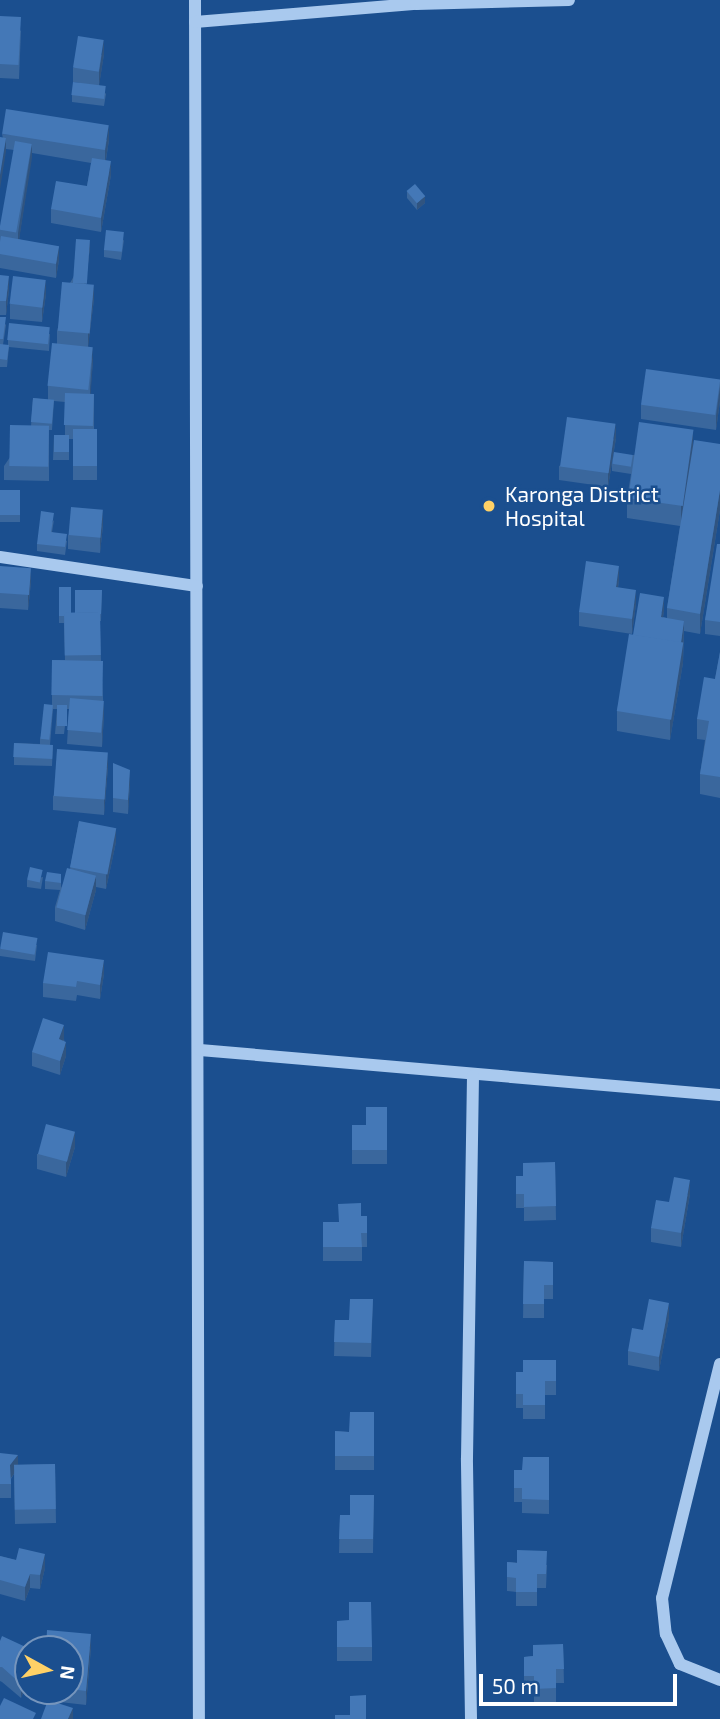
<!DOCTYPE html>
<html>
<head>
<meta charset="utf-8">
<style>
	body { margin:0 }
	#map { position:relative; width:720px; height:1719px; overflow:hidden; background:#1b4f8f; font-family:"Exo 2",sans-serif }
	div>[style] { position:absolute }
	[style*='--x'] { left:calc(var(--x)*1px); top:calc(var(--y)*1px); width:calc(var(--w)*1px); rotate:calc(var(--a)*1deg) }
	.minor>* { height:12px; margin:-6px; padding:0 6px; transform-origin:6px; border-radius:6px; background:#a9c9ee }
	.wall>* { inset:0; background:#3a679d; transform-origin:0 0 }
	.shaded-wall>* { inset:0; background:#305480 }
	.building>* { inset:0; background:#4478b7; transform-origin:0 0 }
	.dots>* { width:19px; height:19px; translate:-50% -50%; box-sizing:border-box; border:4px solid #1b4f8f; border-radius:50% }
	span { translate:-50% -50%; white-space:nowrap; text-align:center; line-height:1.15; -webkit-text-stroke:5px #1b4f8f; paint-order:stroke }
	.poi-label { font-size:21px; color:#fff }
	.left { translate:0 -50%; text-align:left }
	.north { position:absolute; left:14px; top:1635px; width:70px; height:70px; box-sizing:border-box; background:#1b4f8f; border:2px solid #7695bc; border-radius:50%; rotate:98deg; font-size:19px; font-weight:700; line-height:28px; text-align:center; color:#fff }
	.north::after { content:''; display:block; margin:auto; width:24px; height:32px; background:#ffd166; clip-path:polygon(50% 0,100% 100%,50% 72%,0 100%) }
	.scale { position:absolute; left:479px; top:1674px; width:198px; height:32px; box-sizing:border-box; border:4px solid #fff; border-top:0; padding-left:9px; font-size:21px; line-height:24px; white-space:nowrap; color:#fff; -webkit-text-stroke:5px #1b4f8f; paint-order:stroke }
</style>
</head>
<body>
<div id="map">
	<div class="minor">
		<i style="--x:195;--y:0;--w:1719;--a:89.87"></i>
		<i style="--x:195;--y:22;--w:222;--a:-4.7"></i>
		<i style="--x:416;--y:4;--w:153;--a:-1.5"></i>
		<i style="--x:0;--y:557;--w:199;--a:8.4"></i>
		<i style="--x:200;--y:1050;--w:522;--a:4.95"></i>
		<i style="--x:720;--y:1364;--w:241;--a:103.9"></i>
		<i style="--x:662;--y:1598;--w:36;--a:84"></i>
		<i style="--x:666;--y:1634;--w:33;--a:65"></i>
		<i style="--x:680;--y:1664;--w:43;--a:21.8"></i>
		<i style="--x:471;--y:1719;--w:261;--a:-90.9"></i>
		<i style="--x:467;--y:1458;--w:382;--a:-89.1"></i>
	</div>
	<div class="wall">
		<i style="clip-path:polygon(0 16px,21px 31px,19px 79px,0 78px)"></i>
		<i style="clip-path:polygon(104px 54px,99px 85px,106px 94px,104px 106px,72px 102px,72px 95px,80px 83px,73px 82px,73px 68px)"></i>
		<i style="clip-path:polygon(2px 134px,109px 140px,106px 160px,111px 175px,101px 232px,51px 223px,51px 209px,87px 186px,91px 163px,32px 153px,19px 239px,59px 260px,56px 278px,0 268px,0 230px,14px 150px,6px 149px,6px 152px)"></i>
		<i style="clip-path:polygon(407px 191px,425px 203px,417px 210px,407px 198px)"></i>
		<i style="clip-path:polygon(124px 240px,121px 260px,104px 257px,104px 250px)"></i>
		<i style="clip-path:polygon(90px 248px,85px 284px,94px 299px,88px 346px,93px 361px,90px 394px,94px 394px,94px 429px,97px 429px,97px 480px,73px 480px,73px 439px,69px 439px,69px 460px,53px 460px,54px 435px,65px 435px,65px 402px,54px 401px,52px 430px,49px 430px,49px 481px,4px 480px,4px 466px,31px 426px,33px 398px,48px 400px,48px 386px,57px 343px,57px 331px,70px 283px)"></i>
		<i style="clip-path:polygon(0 275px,9px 290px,6px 315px,0 315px)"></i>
		<i style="clip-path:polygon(46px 294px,42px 322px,10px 319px,10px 304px)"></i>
		<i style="clip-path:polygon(0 317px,6px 325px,3px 345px,8px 345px,8px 340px,50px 334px,49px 351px,9px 347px,7px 367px,0 367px)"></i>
		<i style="clip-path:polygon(720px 380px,720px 401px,716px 430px,641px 419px,641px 405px)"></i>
		<i style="clip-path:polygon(616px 438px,608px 487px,559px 480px,559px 466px)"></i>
		<i style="clip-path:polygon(720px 444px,720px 510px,700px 634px,684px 631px,683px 663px,670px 740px,617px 731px,617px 711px,633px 635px,664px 611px,663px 617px,667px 618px,667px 608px,680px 526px,627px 518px,627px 498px,631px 474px,612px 471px,612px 464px,633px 455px)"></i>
		<i style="left:0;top:490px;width:20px;height:32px"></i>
		<i style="clip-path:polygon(54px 520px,52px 532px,67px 541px,65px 555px,37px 551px,37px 544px)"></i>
		<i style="clip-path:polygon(103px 525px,100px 553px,68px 549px,68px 535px)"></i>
		<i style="clip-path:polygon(720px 544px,720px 636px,705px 634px,705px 620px)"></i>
		<i style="clip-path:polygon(0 566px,31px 582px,28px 610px,0 608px)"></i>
		<i style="clip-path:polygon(619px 580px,618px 588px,636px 604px,632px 634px,579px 626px,579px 612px)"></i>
		<i style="clip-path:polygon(59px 587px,71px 613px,75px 613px,102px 590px,101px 621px,100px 621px,101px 661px,104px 715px,102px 747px,67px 744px,69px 709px,67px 709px,64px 734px,55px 734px,57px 709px,53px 709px,50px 745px,53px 745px,52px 766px,14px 765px,14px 743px,40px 744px,40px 739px,52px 705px,52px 660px,65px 660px,64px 623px,59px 623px)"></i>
		<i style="clip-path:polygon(720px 652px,720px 798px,700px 794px,700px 774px,705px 740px,697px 739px,697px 719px,715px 679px)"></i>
		<i style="clip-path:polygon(113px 763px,130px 784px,128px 814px,113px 812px)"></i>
		<i style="clip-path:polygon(108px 767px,104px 815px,53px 810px,53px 796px)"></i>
		<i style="clip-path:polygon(79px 821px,116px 842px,106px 889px,96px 887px,96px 890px,85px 930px,55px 921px,55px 907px,60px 890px,45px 889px,45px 881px,61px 874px,61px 888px,70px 869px)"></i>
		<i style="clip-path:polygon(43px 877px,41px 889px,27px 887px,27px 880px)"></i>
		<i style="clip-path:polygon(37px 945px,35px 961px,0 956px,0 949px)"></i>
		<i style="clip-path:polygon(104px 974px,100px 999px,77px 995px,76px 1001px,43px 997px,43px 983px)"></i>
		<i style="clip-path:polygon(64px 1039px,66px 1056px,60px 1075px,32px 1066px,32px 1052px)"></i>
		<i style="clip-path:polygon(387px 1107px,387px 1164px,352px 1164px,352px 1125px,366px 1125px)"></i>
		<i style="clip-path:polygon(75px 1147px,66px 1177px,37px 1169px,37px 1154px)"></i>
		<i style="clip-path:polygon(555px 1162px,556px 1220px,524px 1221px,524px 1208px,516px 1208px,516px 1176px,523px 1176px)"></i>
		<i style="clip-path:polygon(690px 1194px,681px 1247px,651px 1242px,651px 1228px,669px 1202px)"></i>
		<i style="clip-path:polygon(361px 1216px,367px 1216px,367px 1247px,362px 1247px,362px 1261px,323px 1261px,323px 1222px,339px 1222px)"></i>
		<i style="clip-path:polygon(524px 1261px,553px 1262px,553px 1299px,544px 1299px,544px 1318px,523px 1318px)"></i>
		<i style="clip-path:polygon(373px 1299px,371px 1357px,334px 1356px,335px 1320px,349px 1320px)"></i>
		<i style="clip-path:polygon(669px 1318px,659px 1371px,628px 1365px,628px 1351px,643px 1330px)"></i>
		<i style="clip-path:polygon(556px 1360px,556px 1395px,545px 1395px,545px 1419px,523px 1419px,523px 1408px,516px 1408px,516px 1372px,523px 1372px)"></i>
		<i style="clip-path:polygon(374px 1412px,374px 1470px,335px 1470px,335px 1431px,349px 1432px)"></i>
		<i style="clip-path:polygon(0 1453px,18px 1465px,55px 1464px,56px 1523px,15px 1524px,14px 1474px,11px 1479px,11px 1498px,0 1498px)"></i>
		<i style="clip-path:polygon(549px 1457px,549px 1514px,522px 1513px,522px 1502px,514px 1502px,514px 1470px,522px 1470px)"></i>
		<i style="clip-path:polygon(374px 1495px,373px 1553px,339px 1553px,340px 1515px,350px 1515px)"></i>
		<i style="clip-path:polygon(0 1556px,16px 1560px,45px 1568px,40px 1589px,30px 1588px,25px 1601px,0 1594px)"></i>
		<i style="clip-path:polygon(507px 1562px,547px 1565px,546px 1588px,537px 1588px,537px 1606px,516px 1606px,516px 1592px,507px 1591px)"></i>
		<i style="clip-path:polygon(337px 1621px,372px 1647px,372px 1661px,337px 1661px)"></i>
		<i style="clip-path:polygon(0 1641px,28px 1649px,28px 1682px,21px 1698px,2px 1682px,0 1681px)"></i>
		<i style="clip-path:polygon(563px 1644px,564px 1683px,556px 1683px,556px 1702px,534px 1703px,534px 1690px,524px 1690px,524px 1657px,533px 1656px)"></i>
		<i style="clip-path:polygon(91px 1648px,86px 1705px,51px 1701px,73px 1719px,48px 1701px,42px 1700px,42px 1691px,70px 1691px,70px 1649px)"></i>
	</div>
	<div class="shaded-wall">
		<i style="clip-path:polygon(104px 40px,104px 54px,99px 86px,99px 72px)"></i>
		<i style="clip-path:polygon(109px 126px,109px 140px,105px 165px,105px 151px)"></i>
		<i style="clip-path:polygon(6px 138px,6px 152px,0 189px,0 175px)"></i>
		<i style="clip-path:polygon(32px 144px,32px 158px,18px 247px,18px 233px)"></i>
		<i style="clip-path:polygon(111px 161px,111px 175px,101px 232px,101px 218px)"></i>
		<i style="clip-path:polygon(425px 196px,425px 203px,417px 210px,417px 203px)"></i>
		<i style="clip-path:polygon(90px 240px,90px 248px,84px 294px,84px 287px)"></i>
		<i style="clip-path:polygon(59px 246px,59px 260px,56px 278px,56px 264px)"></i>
		<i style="clip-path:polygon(9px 276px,9px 290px,6px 315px,6px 301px)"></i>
		<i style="clip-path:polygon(46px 280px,46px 294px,42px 322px,42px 308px)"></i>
		<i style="clip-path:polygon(94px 285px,94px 299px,88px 348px,88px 334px)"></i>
		<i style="clip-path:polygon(93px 347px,93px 361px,90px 404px,90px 390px)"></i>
		<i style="clip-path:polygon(720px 387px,720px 401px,716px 430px,716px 416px)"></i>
		<i style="clip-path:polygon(616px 424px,616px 438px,608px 487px,608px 473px)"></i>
		<i style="clip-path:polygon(693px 430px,693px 450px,681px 526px,681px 506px)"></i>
		<i style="clip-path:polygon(720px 490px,720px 510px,700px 634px,700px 614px)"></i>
		<i style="clip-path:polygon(103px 510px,103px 525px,100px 553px,100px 539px)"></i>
		<i style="clip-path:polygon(619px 566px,619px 580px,616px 601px,616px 587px)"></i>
		<i style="clip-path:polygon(31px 568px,31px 582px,28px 610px,28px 596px)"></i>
		<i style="clip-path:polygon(636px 590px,636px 604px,632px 634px,632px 619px)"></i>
		<i style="clip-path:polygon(664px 597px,664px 611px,661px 631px,661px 617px)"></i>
		<i style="clip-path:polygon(684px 621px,683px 663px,670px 740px,670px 719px)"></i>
		<i style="clip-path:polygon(104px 701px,104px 715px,102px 747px,102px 733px)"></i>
		<i style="clip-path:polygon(108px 753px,108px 767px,104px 815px,104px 801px)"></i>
		<i style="clip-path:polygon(130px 770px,130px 784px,128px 814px,128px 800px)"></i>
		<i style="clip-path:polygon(116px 828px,116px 842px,106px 889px,106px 875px)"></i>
		<i style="clip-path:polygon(96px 876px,96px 890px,85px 930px,85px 916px)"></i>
		<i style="clip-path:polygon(104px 960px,104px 974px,100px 999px,100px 985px)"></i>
		<i style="clip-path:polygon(64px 1025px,64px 1039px,59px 1053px,59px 1039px)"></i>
		<i style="clip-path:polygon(66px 1042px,66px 1056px,60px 1075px,60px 1061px)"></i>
		<i style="clip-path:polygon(75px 1132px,75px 1147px,66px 1177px,66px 1163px)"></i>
		<i style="clip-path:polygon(690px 1180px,690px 1194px,681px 1247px,681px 1233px)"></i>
		<i style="clip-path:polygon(669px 1303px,669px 1318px,659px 1371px,659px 1357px)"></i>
		<i style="clip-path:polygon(18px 1455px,18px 1469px,10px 1479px,10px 1465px)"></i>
		<i style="clip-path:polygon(45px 1554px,45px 1568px,40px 1589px,40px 1575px)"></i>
		<i style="clip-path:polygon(30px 1574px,30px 1588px,25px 1601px,25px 1587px)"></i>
		<i style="clip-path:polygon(91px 1634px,91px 1648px,86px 1705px,86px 1691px)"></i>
		<i style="clip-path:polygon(28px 1668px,28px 1682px,21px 1698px,21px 1684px)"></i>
		<i style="clip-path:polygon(73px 1708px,73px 1719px,68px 1719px)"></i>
	</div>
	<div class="building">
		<i style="left:0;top:16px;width:21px;height:48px;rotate:3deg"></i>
		<i style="left:78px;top:36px;width:26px;height:32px;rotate:9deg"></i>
		<i style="left:73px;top:82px;width:33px;height:13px;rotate:7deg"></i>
		<i style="left:6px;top:109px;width:104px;height:25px;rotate:9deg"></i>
		<i style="clip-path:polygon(0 137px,6px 138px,0 175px)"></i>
		<i style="left:15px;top:141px;width:17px;height:90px;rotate:10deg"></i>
		<i style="clip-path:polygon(92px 158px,111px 161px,101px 218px,51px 209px,56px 181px,87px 186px)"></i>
		<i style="left:415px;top:184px;width:16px;height:11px;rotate:50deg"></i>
		<i style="left:106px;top:230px;width:18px;height:20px;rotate:6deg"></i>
		<i style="left:1px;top:236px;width:59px;height:18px;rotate:10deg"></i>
		<i style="left:76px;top:239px;width:14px;height:44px;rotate:4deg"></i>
		<i style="clip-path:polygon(0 275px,9px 276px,6px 301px,0 301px)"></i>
		<i style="left:13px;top:276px;width:33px;height:28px;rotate:7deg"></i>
		<i style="left:62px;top:282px;width:32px;height:49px;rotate:5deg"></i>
		<i style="clip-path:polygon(0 317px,6px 317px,3px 339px,0 339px)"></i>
		<i style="left:9px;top:323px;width:41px;height:17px;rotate:6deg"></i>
		<i style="left:52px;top:343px;width:41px;height:43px;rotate:6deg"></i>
		<i style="clip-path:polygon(0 344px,9px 345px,7px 360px,0 359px)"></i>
		<i style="left:646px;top:369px;width:75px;height:36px;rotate:8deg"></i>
		<i style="left:65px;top:393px;width:29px;height:32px;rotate:2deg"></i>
		<i style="left:33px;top:398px;width:21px;height:24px;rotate:5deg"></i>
		<i style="left:567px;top:417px;width:49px;height:50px;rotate:8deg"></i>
		<i style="left:639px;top:422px;width:55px;height:77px;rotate:8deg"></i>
		<i style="left:10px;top:425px;width:39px;height:41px;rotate:1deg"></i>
		<i style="left:73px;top:429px;width:24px;height:37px"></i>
		<i style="left:54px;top:435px;width:15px;height:17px"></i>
		<i style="clip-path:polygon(694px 440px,720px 444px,720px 490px,700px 614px,667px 608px)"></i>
		<i style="left:614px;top:452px;width:19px;height:12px;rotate:9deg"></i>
		<i style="left:0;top:490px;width:20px;height:25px"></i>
		<i style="left:71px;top:507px;width:32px;height:28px;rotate:5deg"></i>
		<i style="clip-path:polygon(41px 511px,54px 513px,51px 532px,67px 534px,65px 547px,37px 544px)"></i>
		<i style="clip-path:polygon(717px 544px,720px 544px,720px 622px,705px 620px)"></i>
		<i style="clip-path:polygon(586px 561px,619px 566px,616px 587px,636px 590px,632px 619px,579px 612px)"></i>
		<i style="left:0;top:566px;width:31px;height:27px;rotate:4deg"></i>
		<i style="clip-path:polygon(59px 587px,71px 587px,71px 613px,64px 613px,64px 616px,59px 616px)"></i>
		<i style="clip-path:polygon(75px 590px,102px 590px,101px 614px,100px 614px,100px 612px,75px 613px)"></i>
		<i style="clip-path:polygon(640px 593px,664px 597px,661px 617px,684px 621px,681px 643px,633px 635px)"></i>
		<i style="left:100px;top:612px;width:43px;height:36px;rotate:89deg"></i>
		<i style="left:629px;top:634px;width:55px;height:78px;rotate:9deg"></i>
		<i style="clip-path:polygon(720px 652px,720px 777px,700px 774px,709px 721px,697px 719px,704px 677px,715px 679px)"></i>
		<i style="left:52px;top:660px;width:51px;height:35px;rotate:1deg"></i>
		<i style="left:70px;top:698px;width:34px;height:32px;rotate:5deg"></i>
		<i style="left:44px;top:704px;width:9px;height:35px;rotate:6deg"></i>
		<i style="left:57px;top:705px;width:10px;height:21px"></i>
		<i style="left:14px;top:743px;width:39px;height:14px;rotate:3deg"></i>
		<i style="left:57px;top:749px;width:51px;height:47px;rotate:4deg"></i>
		<i style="clip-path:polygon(113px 763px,130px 770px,128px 800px,113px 798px)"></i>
		<i style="left:79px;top:821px;width:38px;height:47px;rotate:11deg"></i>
		<i style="left:30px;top:867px;width:13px;height:13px;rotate:13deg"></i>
		<i style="left:67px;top:868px;width:30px;height:41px;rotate:15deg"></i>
		<i style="clip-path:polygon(47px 872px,61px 874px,61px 883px,45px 881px)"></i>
		<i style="left:3px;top:932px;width:35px;height:17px;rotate:10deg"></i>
		<i style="clip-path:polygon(48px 952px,104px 960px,100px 985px,77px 981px,76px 987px,43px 983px)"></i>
		<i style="clip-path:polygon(43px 1018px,64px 1025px,59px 1039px,66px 1042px,60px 1061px,32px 1052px)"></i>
		<i style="clip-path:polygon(366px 1107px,387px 1107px,387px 1150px,352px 1150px,352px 1125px,366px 1125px)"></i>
		<i style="left:46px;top:1124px;width:30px;height:31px;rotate:15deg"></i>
		<i style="clip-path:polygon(555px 1162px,556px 1206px,524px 1207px,524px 1194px,516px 1194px,516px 1176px,523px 1176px,523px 1163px)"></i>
		<i style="clip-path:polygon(674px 1177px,690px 1180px,681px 1233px,651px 1228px,656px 1200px,669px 1202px)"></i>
		<i style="clip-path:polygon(361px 1203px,361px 1216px,367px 1216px,367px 1233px,361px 1233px,362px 1247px,323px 1247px,323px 1222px,339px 1222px,338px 1204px)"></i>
		<i style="clip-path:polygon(524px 1261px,553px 1262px,553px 1285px,544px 1285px,544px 1304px,523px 1304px)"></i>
		<i style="clip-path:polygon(350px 1299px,373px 1299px,371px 1343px,334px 1342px,335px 1320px,349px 1320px)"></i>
		<i style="clip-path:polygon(649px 1299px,669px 1303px,659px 1357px,628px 1351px,632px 1328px,643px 1330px)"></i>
		<i style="clip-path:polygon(523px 1360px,556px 1360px,556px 1381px,545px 1381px,545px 1405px,523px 1405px,523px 1394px,516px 1394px,516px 1372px,523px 1372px)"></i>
		<i style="clip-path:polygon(350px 1412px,374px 1412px,374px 1456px,335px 1456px,335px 1431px,349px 1432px)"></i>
		<i style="clip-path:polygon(0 1453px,18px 1455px,10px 1465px,11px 1484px,0 1484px)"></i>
		<i style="clip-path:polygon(523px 1457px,549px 1457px,549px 1500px,522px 1499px,522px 1488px,514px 1488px,514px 1470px,522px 1470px)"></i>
		<i style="left:55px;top:1464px;width:45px;height:41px;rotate:89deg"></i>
		<i style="clip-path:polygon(350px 1495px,374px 1495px,373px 1539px,339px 1539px,340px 1515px,350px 1515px)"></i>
		<i style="clip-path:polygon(19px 1548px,45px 1554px,40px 1575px,30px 1574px,25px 1587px,0 1580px,0 1556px,16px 1560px)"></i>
		<i style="clip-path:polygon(517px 1550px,547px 1551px,546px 1574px,537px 1574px,537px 1592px,516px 1592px,516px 1578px,507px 1577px,507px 1562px,517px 1563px)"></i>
		<i style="clip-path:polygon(349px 1602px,371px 1602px,372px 1647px,337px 1647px,337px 1621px,349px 1620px)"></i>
		<i style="clip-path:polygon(47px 1630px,91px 1634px,86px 1691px,70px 1689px,70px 1649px,46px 1649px)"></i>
		<i style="clip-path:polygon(2px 1636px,30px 1649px,28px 1649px,28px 1668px,21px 1684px,2px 1667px,0 1667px,0 1641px)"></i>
		<i style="clip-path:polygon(563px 1644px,564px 1669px,556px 1669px,556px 1688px,534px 1689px,534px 1676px,524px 1676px,524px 1657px,533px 1656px,533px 1645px)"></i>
		<i style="clip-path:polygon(366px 1695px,366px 1719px,335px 1719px,335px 1715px,350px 1715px,350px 1696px)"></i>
		<i style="clip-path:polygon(4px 1698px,36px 1713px,33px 1719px,0 1719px,0 1706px)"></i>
		<i style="clip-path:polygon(48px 1700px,73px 1708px,68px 1719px,41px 1719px)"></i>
	</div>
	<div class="dots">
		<i style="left:489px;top:506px;background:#ffd166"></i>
	</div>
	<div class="poi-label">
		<span class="left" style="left:505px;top:506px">Karonga District<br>Hospital</span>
	</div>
	<div class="north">N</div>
	<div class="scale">50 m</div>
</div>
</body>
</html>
